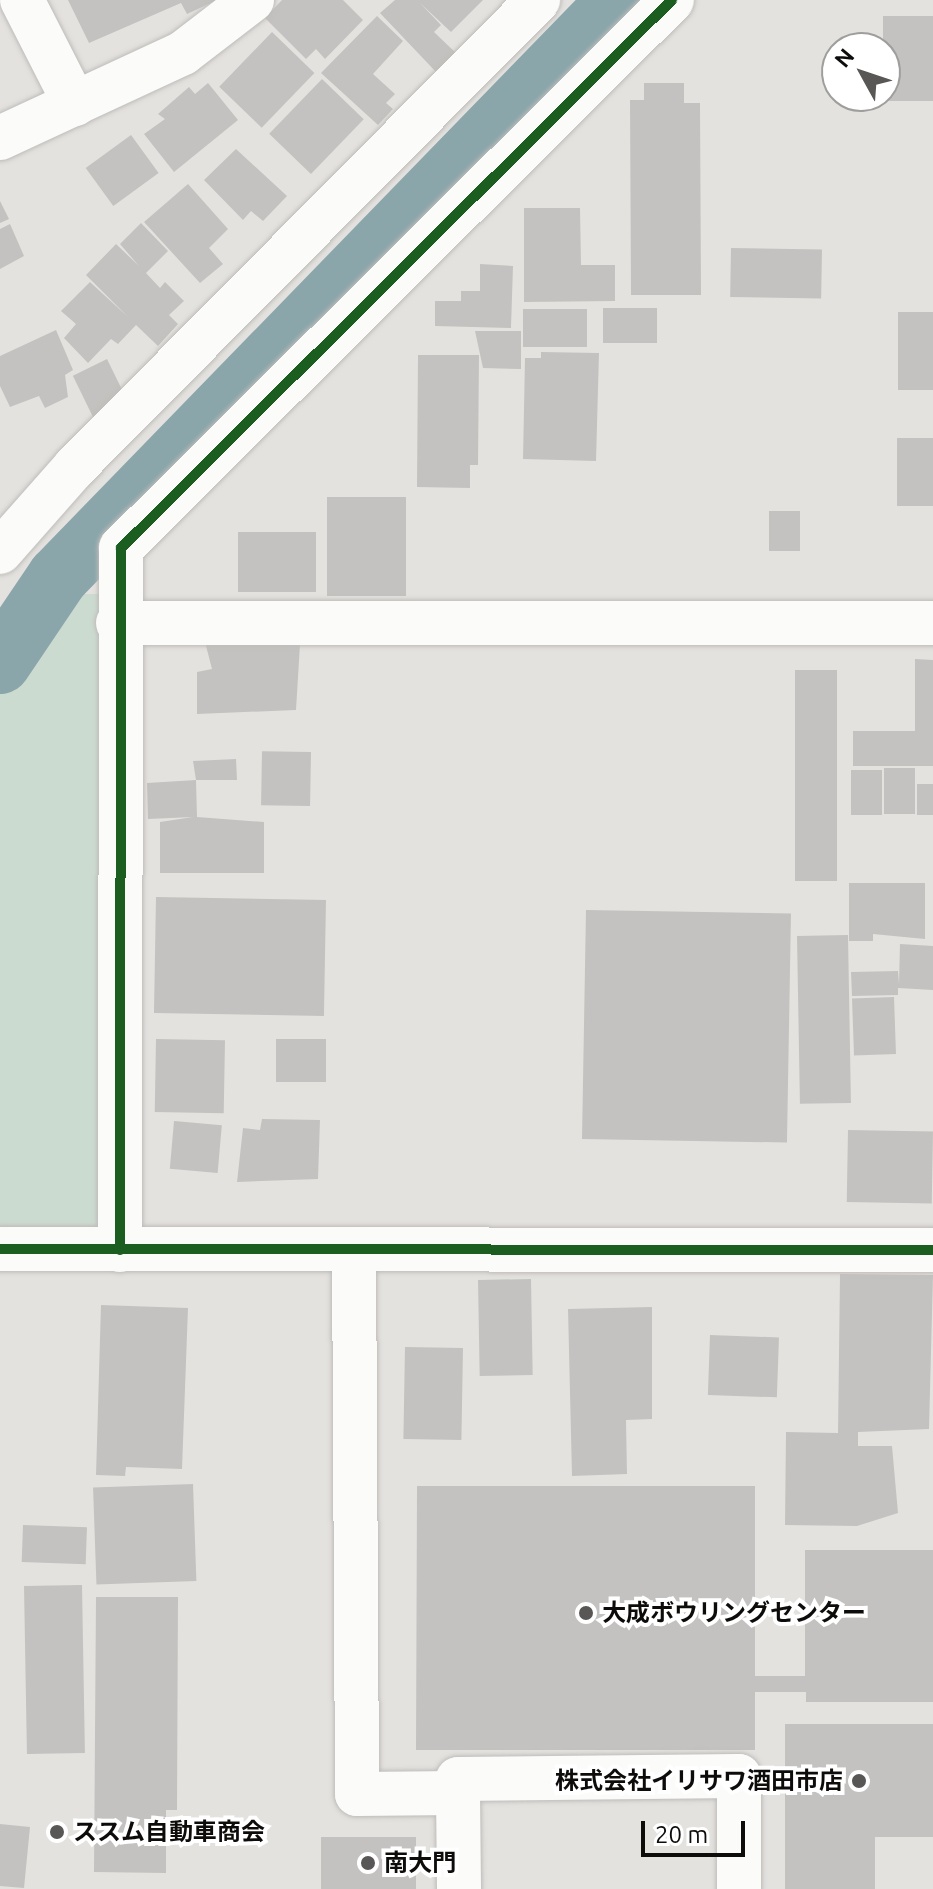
<!DOCTYPE html>
<html>
<head>
<meta charset="utf-8">
<style>
	body { margin:0 }
	#map { position:relative; width:933px; height:1889px; overflow:hidden; background:#e4e2df; font-family:Ubuntu,"Noto Sans JP",sans-serif }
	div>[style] { position:absolute }
	[style*='--x'] { left:calc(var(--x)*1px); top:calc(var(--y)*1px); width:calc(var(--w)*1px); rotate:calc(var(--a)*1deg) }
	.green>* { inset:0; background:#ccdbd0 }
	.river>* { height:62px; margin:-31px; padding:0 31px; transform-origin:31px; border-radius:31px; background:#8aa6ab }
	.building>* { inset:0; background:#c4c2c0; transform-origin:0 0 }
	.roads { filter:drop-shadow(0 0 2px #bebcba) drop-shadow(0 0 2px #bebcba) }
	.minor>* { height:44px; margin:-22px; padding:0 22px; transform-origin:22px; border-radius:22px; background:#fbfbfa }
	.cycleway>* { height:10px; margin:-5px; padding:0 5px; transform-origin:5px; border-radius:5px; background:#1b5e20 }
	.dots>* { width:22px; height:22px; translate:-50% -50%; box-sizing:border-box; border:4px solid #fff; border-radius:50% }
	span { translate:-50% -50%; white-space:nowrap; text-align:center; line-height:1.15; -webkit-text-stroke:8px #fff; paint-order:stroke }
	.poi-label { font-size:24px; color:#0d0c0a; font-weight:700 }
	.left { translate:0 -50%; text-align:left }
	.right { translate:-100% -50%; text-align:right }
	.north { position:absolute; left:821px; top:32px; width:80px; height:80px; box-sizing:border-box; background:#fff; border:2px solid #9e9e9d; border-radius:50%; rotate:310deg; font-size:22px; font-weight:700; line-height:32px; text-align:center; color:#0d0c0a }
	.north::after { content:''; display:block; margin:auto; width:28px; height:36px; background:#585755; clip-path:polygon(50% 0,100% 100%,50% 72%,0 100%) }
	.scale { position:absolute; left:641px; top:1821px; width:104px; height:36px; box-sizing:border-box; border:4px solid #0d0c0a; border-top:0; padding-left:10px; font-size:24px; line-height:28px; white-space:nowrap; color:#0d0c0a; -webkit-text-stroke:6px #fff; paint-order:stroke }
</style>
</head>
<body>
<div id="map">
	<div class="green">
		<i style="clip-path:polygon(67px 583px,83px 594px,106px 594px,104px 1235px,0 1234px,0 678px)"></i>
	</div>
	<div class="river">
		<i style="--x:0;--y:663;--w:104;--a:-56"></i>
		<i style="--x:58;--y:577;--w:805;--a:-45.81"></i>
	</div>
	<div class="building">
		<i style="clip-path:polygon(68px 0,217px 0,187px 14px,181px 3px,89px 43px)"></i>
		<i style="clip-path:polygon(282px 0,343px 0,363px 20px,325px 59px,316px 49px,306px 59px,265px 18px)"></i>
		<i style="clip-path:polygon(395px 0,483px 0,451px 32px,420px 3px,441px 25px,434px 32px,458px 55px,437px 73px,380px 13px)"></i>
		<i style="clip-path:polygon(377px 16px,403px 41px,373px 74px,395px 94px,386px 103px,393px 109px,378px 125px,321px 73px)"></i>
		<i style="left:883px;top:16px;width:50px;height:85px"></i>
		<i style="left:272px;top:32px;width:59px;height:76px;rotate:44deg"></i>
		<i style="left:322px;top:79px;width:58px;height:76px;rotate:44deg"></i>
		<i style="clip-path:polygon(208px 83px,238px 120px,174px 172px,144px 134px,165px 119px,158px 114px,189px 87px,195px 94px)"></i>
		<i style="clip-path:polygon(644px 83px,684px 83px,684px 103px,700px 103px,701px 295px,631px 295px,630px 100px,644px 100px)"></i>
		<i style="left:131px;top:135px;width:47px;height:56px;rotate:54deg"></i>
		<i style="clip-path:polygon(236px 149px,287px 196px,263px 221px,251px 211px,243px 220px,204px 180px)"></i>
		<i style="clip-path:polygon(188px 184px,228px 229px,209px 248px,223px 264px,200px 283px,144px 222px)"></i>
		<i style="clip-path:polygon(0 201px,9px 219px,0 223px)"></i>
		<i style="clip-path:polygon(524px 208px,580px 208px,581px 265px,615px 265px,615px 301px,524px 302px)"></i>
		<i style="clip-path:polygon(141px 223px,168px 251px,146px 273px,160px 288px,165px 282px,184px 301px,169px 315px,178px 324px,158px 346px,136px 325px,118px 344px,111px 339px,88px 363px,64px 338px,76px 324px,61px 311px,90px 282px,128px 317px,86px 275px,116px 244px,139px 266px,120px 244px)"></i>
		<i style="clip-path:polygon(10px 224px,24px 256px,0 269px,0 229px)"></i>
		<i style="left:731px;top:248px;width:91px;height:49px;rotate:1deg"></i>
		<i style="clip-path:polygon(480px 264px,513px 266px,511px 328px,435px 326px,435px 301px,461px 301px,461px 291px,480px 291px)"></i>
		<i style="left:657px;top:308px;width:35px;height:54px;rotate:90deg"></i>
		<i style="left:523px;top:309px;width:64px;height:38px"></i>
		<i style="left:898px;top:312px;width:35px;height:78px"></i>
		<i style="clip-path:polygon(56px 330px,73px 370px,65px 375px,68px 397px,45px 408px,39px 396px,10px 407px,0 386px,0 356px)"></i>
		<i style="clip-path:polygon(475px 331px,521px 331px,521px 369px,483px 368px)"></i>
		<i style="clip-path:polygon(541px 352px,599px 353px,596px 461px,523px 459px,525px 358px,541px 358px)"></i>
		<i style="clip-path:polygon(418px 355px,479px 355px,478px 465px,470px 465px,470px 488px,417px 487px)"></i>
		<i style="left:107px;top:359px;width:49px;height:38px;rotate:64deg"></i>
		<i style="left:897px;top:438px;width:36px;height:68px"></i>
		<i style="left:327px;top:497px;width:79px;height:99px"></i>
		<i style="left:769px;top:511px;width:31px;height:40px"></i>
		<i style="left:316px;top:532px;width:60px;height:78px;rotate:90deg"></i>
		<i style="clip-path:polygon(205px 642px,300px 644px,296px 710px,197px 714px,197px 672px,212px 669px)"></i>
		<i style="clip-path:polygon(915px 659px,933px 660px,933px 766px,853px 766px,853px 731px,915px 731px)"></i>
		<i style="left:795px;top:670px;width:42px;height:211px"></i>
		<i style="left:311px;top:752px;width:54px;height:49px;rotate:91deg"></i>
		<i style="clip-path:polygon(236px 759px,237px 780px,196px 780px,193px 761px)"></i>
		<i style="left:884px;top:768px;width:31px;height:46px"></i>
		<i style="left:851px;top:770px;width:31px;height:45px"></i>
		<i style="clip-path:polygon(196px 780px,197px 817px,264px 822px,264px 873px,160px 873px,160px 822px,193px 817px,148px 819px,147px 783px)"></i>
		<i style="left:933px;top:784px;width:31px;height:16px;rotate:90deg"></i>
		<i style="clip-path:polygon(849px 883px,925px 883px,925px 939px,873px 934px,873px 941px,849px 941px)"></i>
		<i style="left:156px;top:897px;width:170px;height:116px;rotate:1deg"></i>
		<i style="left:586px;top:910px;width:205px;height:229px;rotate:1deg"></i>
		<i style="left:848px;top:935px;width:168px;height:51px;rotate:89deg"></i>
		<i style="clip-path:polygon(900px 944px,933px 946px,933px 990px,898px 988px,898px 995px,852px 996px,851px 972px,898px 971px,899px 984px)"></i>
		<i style="left:894px;top:997px;width:57px;height:42px;rotate:88deg"></i>
		<i style="left:156px;top:1039px;width:69px;height:73px;rotate:1deg"></i>
		<i style="left:276px;top:1039px;width:50px;height:43px"></i>
		<i style="clip-path:polygon(262px 1119px,320px 1120px,318px 1179px,237px 1182px,243px 1128px,260px 1130px)"></i>
		<i style="left:174px;top:1121px;width:48px;height:48px;rotate:5deg"></i>
		<i style="left:848px;top:1130px;width:85px;height:72px;rotate:1deg"></i>
		<i style="clip-path:polygon(840px 1274px,933px 1275px,929px 1429px,858px 1432px,858px 1446px,892px 1446px,898px 1513px,857px 1526px,785px 1525px,786px 1432px,838px 1433px)"></i>
		<i style="left:531px;top:1279px;width:96px;height:53px;rotate:89deg"></i>
		<i style="clip-path:polygon(101px 1305px,188px 1308px,182px 1469px,126px 1467px,125px 1476px,96px 1475px)"></i>
		<i style="clip-path:polygon(652px 1307px,652px 1419px,626px 1420px,627px 1474px,572px 1476px,568px 1309px)"></i>
		<i style="left:710px;top:1335px;width:69px;height:60px;rotate:2deg"></i>
		<i style="left:405px;top:1347px;width:58px;height:92px;rotate:1deg"></i>
		<i style="left:193px;top:1484px;width:97px;height:100px;rotate:88deg"></i>
		<i style="clip-path:polygon(417px 1486px,755px 1486px,755px 1676px,805px 1676px,805px 1550px,933px 1550px,933px 1702px,806px 1702px,806px 1692px,755px 1692px,755px 1750px,416px 1750px)"></i>
		<i style="left:23px;top:1525px;width:64px;height:37px;rotate:2deg"></i>
		<i style="left:82px;top:1585px;width:168px;height:58px;rotate:89deg"></i>
		<i style="clip-path:polygon(96px 1597px,178px 1597px,177px 1810px,166px 1810px,166px 1873px,94px 1872px)"></i>
		<i style="clip-path:polygon(785px 1724px,933px 1724px,933px 1837px,875px 1837px,875px 1889px,785px 1889px)"></i>
		<i style="clip-path:polygon(0 1824px,30px 1827px,24px 1888px,0 1886px)"></i>
		<i style="left:321px;top:1837px;width:95px;height:52px"></i>
	</div>
	<div class="roads">
		<div class="minor">
			<i style="--x:22;--y:0;--w:117;--a:63"></i>
			<i style="--x:0;--y:138;--w:202;--a:-24.9"></i>
			<i style="--x:183;--y:53;--w:87;--a:-37.5"></i>
			<i style="--x:0;--y:552;--w:113;--a:-48.6"></i>
			<i style="--x:75;--y:467;--w:658;--a:-45.25"></i>
			<i style="--x:118;--y:623;--w:815;--a:0"></i>
			<i style="--x:0;--y:1249;--w:933;--a:0.06"></i>
			<i style="--x:120;--y:1250;--w:702;--a:-89.92"></i>
			<i style="--x:121;--y:548;--w:777;--a:-44.84"></i>
			<i style="--x:354;--y:1250;--w:544;--a:89.68"></i>
			<i style="--x:357;--y:1794;--w:101;--a:-0.6"></i>
			<i style="--x:458;--y:1793;--w:96;--a:89.4"></i>
			<i style="--x:458;--y:1793;--w:14;--a:-90"></i>
			<i style="--x:458;--y:1779;--w:281;--a:-0.6"></i>
			<i style="--x:739;--y:1776;--w:113;--a:90"></i>
		</div>
	</div>
	<div class="cycleway">
		<i style="--x:0;--y:1249;--w:933;--a:0.06"></i>
		<i style="--x:120;--y:1250;--w:702;--a:-89.92"></i>
		<i style="--x:121;--y:548;--w:777;--a:-44.84"></i>
	</div>
	<div class="dots">
		<i style="left:586px;top:1613px;background:#585755"></i>
		<i style="left:859px;top:1781px;background:#585755"></i>
		<i style="left:57px;top:1832px;background:#585755"></i>
		<i style="left:368px;top:1863px;background:#585755"></i>
	</div>
	<div class="poi-label">
		<span class="left" style="left:602px;top:1613px">大成ボウリングセンター</span>
		<span class="right" style="left:843px;top:1781px">株式会社イリサワ酒田市店</span>
		<span class="left" style="left:73px;top:1832px">ススム自動車商会</span>
		<span class="left" style="left:384px;top:1863px">南大門</span>
	</div>
	<div class="north">N</div>
	<div class="scale">20 m</div>
</div>
</body>
</html>
